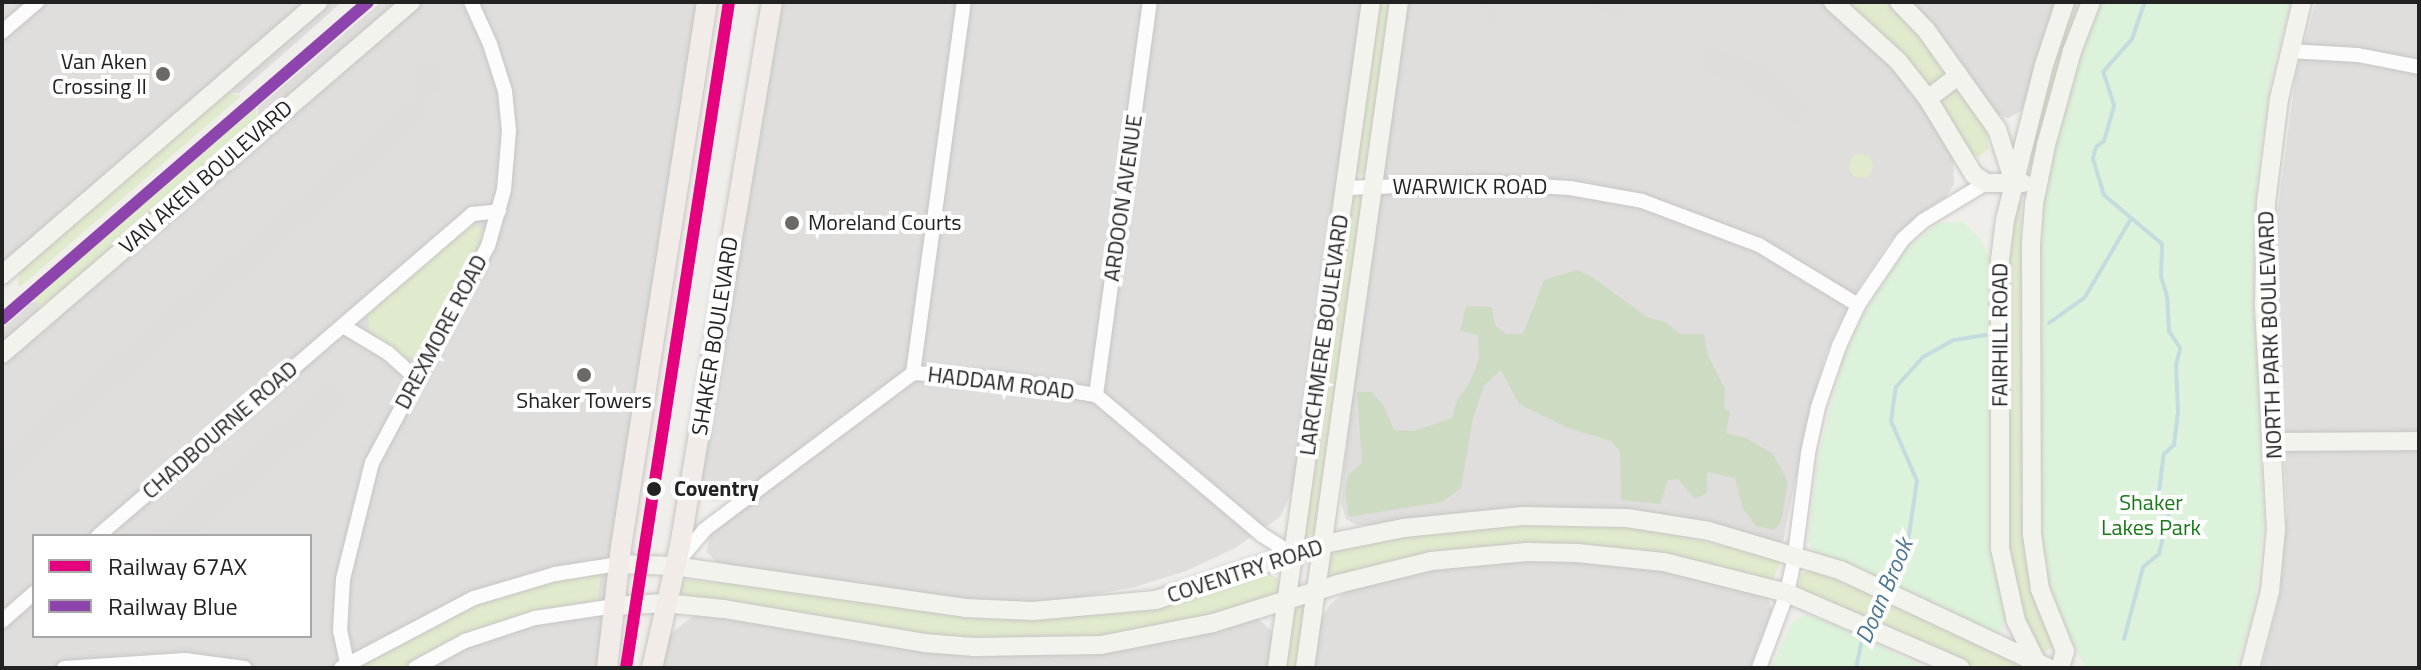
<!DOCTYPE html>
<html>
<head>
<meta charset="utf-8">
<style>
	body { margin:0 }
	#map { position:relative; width:2421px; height:670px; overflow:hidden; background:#f0eeeb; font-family:"Titillium Web",sans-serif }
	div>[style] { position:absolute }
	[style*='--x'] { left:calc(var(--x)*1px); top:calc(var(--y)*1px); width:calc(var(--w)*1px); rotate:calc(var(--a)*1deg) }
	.residential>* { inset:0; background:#dfdedc }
	.grass>* { inset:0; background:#e0eacd }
	.round { border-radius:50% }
	.forest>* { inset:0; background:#cedbc3 }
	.park>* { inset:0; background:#ddf2da }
	.parking>* { inset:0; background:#dedddc; transform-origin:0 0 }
	.stream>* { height:4px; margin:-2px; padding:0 2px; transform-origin:2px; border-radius:2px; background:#c2dcdf }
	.roads { filter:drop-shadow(0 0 2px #c6c5c3) drop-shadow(0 0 2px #c6c5c3) }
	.street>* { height:14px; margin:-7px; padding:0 7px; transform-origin:7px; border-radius:7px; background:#fdfcfc }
	.secondary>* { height:18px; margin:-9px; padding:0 9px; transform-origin:9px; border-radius:9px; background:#f3f3ed }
	.primary>* { height:20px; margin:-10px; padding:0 10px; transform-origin:10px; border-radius:10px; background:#f2ece8 }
	.rail-1>* { height:12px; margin:-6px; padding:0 6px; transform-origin:6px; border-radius:6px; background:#e5007d }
	.rail-2>* { height:12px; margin:-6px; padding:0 6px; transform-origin:6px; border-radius:6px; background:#8e44ad }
	.dots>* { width:22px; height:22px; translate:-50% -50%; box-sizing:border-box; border:4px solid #fff; border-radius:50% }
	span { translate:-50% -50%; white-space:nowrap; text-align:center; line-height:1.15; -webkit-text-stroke:8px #fff; paint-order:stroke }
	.poi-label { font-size:22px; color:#222 }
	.right { translate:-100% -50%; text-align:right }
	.left { translate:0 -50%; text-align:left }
	.street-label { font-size:22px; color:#222 }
	.stop-label { font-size:22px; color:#222; font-weight:700 }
	.park-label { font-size:22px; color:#187917 }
	.water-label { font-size:24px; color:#4c7693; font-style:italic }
	.frame { position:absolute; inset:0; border:4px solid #222; pointer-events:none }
	.legend { position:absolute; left:32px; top:534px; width:280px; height:104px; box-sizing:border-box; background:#fff; border:2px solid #a7a7a7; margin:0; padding:10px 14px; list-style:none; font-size:24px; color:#222 }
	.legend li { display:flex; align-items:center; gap:16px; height:40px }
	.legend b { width:40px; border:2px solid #a7a7a7 }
</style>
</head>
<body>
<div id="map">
	<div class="residential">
		<i style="clip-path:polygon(2px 2px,318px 2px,2px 275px)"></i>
		<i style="clip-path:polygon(evenodd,422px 2px,699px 2px,612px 537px,601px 668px,2px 668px,2px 361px,422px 2px,34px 536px,310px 536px,310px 636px,34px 636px,34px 536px)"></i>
		<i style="clip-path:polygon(780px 2px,1365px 2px,1294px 487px,1280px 517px,1235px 548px,1186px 571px,1135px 587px,1048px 603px,984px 603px,719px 564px,713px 559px,707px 552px,709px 537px,725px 522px,835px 439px,733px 499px,713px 501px,699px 487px,698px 478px,713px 422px)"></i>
		<i style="clip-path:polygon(1405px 2px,1823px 2px,1913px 88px,1953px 155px,1954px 184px,1946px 197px,1918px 215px,1889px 242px,1861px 284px,1839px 325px,1826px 353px,1805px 430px,1783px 543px,1531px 509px,1465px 512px,1369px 525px,1356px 525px,1346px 519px,1341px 503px,1349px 422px)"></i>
		<i style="clip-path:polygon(1909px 2px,2057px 2px,2022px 111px,2008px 118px,1995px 114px,1955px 54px)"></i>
		<i style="clip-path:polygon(2316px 2px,2419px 2px,2419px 668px,2262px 668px,2280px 595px,2287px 513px,2276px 281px,2277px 216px,2296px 73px)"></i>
		<i style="clip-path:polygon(1534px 557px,1671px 569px,1766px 594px,1772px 610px,1750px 668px,1310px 668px,1322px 618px,1330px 605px,1349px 588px,1457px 564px)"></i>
		<i style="clip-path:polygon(706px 613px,1257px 618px,1271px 630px,1272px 640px,1268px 668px,658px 668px,668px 636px,693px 616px)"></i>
	</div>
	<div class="grass">
		<i style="clip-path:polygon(1377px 2px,1391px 2px,1367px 169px,1361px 176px,1354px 171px)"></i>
		<i style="clip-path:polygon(1841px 2px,1889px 2px,1917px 29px,1944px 66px,1941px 82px,1926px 85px)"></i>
		<i style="clip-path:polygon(2072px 2px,2083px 2px,2034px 165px,2027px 168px,2034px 129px)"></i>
		<i style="clip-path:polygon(233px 86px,232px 93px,241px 96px,20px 287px,18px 285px,20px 267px)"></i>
		<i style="clip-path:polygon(1953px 88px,1963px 92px,1986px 130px,1989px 148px,1979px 157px,1962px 150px,1938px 98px)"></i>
		<i style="clip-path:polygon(256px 104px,257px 126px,39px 311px,38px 303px,30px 298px)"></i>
		<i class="round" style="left:1849px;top:154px;width:24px;height:24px"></i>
		<i style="clip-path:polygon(1360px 193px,1363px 202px,1316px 532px,1305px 537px,1301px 534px,1348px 196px)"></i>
		<i style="clip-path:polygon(2017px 198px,2021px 200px,2021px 283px,2053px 643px,2052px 648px,2042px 653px,2023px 623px,2007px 568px,2005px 263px)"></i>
		<i style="clip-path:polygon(475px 222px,485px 232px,471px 264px,424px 352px,417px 358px,403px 358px,369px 330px,368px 314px,467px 226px)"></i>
		<i style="clip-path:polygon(1515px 523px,1613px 525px,1664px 532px,1776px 558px,1780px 564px,1773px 580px,1606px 550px,1338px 577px,1330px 576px,1327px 568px,1327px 556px,1335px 549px,1396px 536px)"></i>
		<i style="clip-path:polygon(602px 566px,598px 601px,591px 609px,535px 618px,415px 668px,341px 668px,474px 598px)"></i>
		<i style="clip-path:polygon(1812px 571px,1891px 601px,2027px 668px,1972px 668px,1804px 594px,1799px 584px,1802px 573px)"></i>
		<i style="clip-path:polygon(1266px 573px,1277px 578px,1280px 592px,1274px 598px,1142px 633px,1026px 643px,934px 637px,686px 598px,677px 588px,679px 581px,687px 580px,763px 586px,933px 610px,1174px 600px)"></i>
		<i style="clip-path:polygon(1316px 590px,1305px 668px,1277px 668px,1286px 601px)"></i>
	</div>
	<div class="forest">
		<i style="clip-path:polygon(1577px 270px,1592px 277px,1647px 317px,1665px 322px,1681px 334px,1704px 334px,1708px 355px,1725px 389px,1724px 409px,1730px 411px,1726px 433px,1746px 438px,1773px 454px,1788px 482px,1781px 522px,1774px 530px,1756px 526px,1743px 509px,1735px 478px,1707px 472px,1707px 493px,1695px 499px,1678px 479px,1668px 480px,1660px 504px,1621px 500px,1620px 452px,1611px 441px,1568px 428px,1519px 404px,1501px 370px,1484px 386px,1473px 418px,1461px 488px,1442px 502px,1349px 517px,1345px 493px,1348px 475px,1362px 463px,1357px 392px,1372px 392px,1384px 406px,1394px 430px,1414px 431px,1452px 418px,1457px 400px,1470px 382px,1479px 358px,1478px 335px,1460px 331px,1466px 306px,1492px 307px,1495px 325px,1506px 334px,1523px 334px,1544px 280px)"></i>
	</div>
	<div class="park">
		<i style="clip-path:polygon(2097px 2px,2291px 2px,2272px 71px,2257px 174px,2253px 293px,2264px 519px,2254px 609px,2236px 668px,2086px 668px,2049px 597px,2040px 553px,2039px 279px,2043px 202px,2057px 127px)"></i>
		<i style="clip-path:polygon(1962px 221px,1981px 239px,1992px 263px,1995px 562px,2006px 621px,2000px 632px,1992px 634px,1814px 556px,1808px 541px,1818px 457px,1842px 362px,1862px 317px,1904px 251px,1938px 223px)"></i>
		<i style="clip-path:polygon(1806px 615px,1824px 620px,1926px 668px,1771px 668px,1790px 626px,1795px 619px)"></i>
	</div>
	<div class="parking">
		<i style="clip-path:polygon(325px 2px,342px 2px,239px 93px,232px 93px,233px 86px)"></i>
		<i style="clip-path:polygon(381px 2px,402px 2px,257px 126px,258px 107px)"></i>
		<i style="left:1481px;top:2px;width:15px;height:22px"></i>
		<i style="clip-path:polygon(1596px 2px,1628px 2px,1620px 20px,1593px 7px)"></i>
		<i style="clip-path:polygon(1705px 45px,1768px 66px,1814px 107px,1795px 126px,1744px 85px,1697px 73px)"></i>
		<i style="clip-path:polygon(435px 55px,448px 88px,431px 96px,420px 126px,2px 488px,2px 451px,411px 99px,409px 79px,413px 69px)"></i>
		<i style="clip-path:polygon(32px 302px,38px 302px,39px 311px,2px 346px,2px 329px)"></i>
		<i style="clip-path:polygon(330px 379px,351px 404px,196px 536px,147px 536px)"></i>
	</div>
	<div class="stream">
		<i style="--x:2049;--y:323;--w:44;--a:-35.8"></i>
		<i style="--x:2085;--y:297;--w:91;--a:-59.5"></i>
		<i style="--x:1886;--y:588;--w:52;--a:-64.9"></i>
		<i style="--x:1908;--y:541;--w:61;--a:-81.5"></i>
		<i style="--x:1917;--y:481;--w:65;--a:-113.4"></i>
		<i style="--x:1891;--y:421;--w:34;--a:-82"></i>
		<i style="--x:1896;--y:387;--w:40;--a:-48"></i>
		<i style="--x:1923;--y:357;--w:35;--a:-29"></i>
		<i style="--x:1954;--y:340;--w:32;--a:-9"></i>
		<i style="--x:1868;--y:624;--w:31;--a:-63"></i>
		<i style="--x:2124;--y:639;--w:74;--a:-75.2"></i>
		<i style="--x:2143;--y:567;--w:21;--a:-39"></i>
		<i style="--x:2159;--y:554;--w:43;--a:-76.6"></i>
		<i style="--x:2169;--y:512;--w:22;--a:-117"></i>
		<i style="--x:2159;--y:492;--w:38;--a:-83"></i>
		<i style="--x:2164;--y:454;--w:13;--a:-42"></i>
		<i style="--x:2174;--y:445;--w:34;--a:-83"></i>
		<i style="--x:2178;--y:411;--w:45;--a:-92.5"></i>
		<i style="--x:2176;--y:366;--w:18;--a:-77"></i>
		<i style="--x:2180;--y:348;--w:20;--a:-123"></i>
		<i style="--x:2169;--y:331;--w:35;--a:-93"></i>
		<i style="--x:2167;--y:296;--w:21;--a:-107"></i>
		<i style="--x:2161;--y:276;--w:32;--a:-88"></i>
		<i style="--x:2162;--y:244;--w:76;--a:-139.8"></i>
		<i style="--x:2104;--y:195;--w:39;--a:-107"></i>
		<i style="--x:2093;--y:158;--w:11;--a:-75"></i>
		<i style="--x:2096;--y:147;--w:10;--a:-37"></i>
		<i style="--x:2104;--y:141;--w:37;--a:-74"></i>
		<i style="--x:2114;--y:105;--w:35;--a:-108"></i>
		<i style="--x:2103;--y:72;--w:44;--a:-48.7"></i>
		<i style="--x:2132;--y:39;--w:39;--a:-71"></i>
		<i style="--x:1856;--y:668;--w:38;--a:-78"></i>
	</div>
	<div class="roads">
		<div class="street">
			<i style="--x:2;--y:32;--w:46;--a:-40.6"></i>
			<i style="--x:2289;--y:51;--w:69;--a:3.3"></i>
			<i style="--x:2358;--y:55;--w:62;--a:11.1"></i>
			<i style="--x:1345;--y:188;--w:142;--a:-2"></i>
			<i style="--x:1487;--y:183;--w:83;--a:3.4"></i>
			<i style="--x:1570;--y:188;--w:73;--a:10.2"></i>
			<i style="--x:1642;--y:201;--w:125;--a:20.6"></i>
			<i style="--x:1759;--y:245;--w:116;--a:31.2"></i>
			<i style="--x:343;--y:326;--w:52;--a:31"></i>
			<i style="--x:388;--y:353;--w:39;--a:42"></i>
			<i style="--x:913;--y:373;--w:374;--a:-82.2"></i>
			<i style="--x:1096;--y:395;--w:397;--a:-82.2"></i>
			<i style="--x:98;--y:536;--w:494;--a:-40.7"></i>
			<i style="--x:472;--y:214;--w:27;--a:-6"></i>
			<i style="--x:680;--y:559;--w:38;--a:-50"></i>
			<i style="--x:704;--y:530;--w:261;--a:-36.9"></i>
			<i style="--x:913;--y:373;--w:86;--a:4"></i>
			<i style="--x:999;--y:379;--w:98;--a:9.4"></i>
			<i style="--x:1096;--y:395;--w:217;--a:40.1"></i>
			<i style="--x:1262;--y:535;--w:36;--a:32"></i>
			<i style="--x:2;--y:621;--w:43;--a:-41.2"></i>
			<i style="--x:347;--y:663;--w:33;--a:-102"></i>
			<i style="--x:340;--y:631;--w:52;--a:-86.7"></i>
			<i style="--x:343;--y:579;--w:120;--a:-76"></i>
			<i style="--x:372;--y:463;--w:246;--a:-61.9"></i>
			<i style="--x:488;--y:246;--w:58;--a:-74.1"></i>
			<i style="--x:504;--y:190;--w:59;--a:-85.2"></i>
			<i style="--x:509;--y:131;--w:40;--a:-95.7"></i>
			<i style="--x:505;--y:91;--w:49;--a:-107.7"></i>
			<i style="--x:490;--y:44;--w:46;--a:-114.3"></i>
			<i style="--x:64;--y:668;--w:121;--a:-3.8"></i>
			<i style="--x:185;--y:660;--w:60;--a:7.7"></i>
			<i style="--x:341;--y:668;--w:150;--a:-27.8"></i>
			<i style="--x:474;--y:598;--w:84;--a:-16.5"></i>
			<i style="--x:555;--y:574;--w:65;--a:-8.9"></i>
			<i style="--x:415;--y:668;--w:57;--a:-28.4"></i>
			<i style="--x:465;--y:641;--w:74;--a:-18.2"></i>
			<i style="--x:535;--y:618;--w:81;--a:-8.5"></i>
			<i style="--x:1759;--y:668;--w:80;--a:-69.5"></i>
			<i style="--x:1787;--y:593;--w:39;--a:-78"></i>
			<i style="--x:1795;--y:555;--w:103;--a:-82.7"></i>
			<i style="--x:1808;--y:453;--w:47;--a:-77.7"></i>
			<i style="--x:1818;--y:407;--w:65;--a:-71"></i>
			<i style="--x:1839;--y:346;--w:45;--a:-65.1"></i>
			<i style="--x:1858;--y:305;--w:80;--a:-55.7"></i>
			<i style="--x:1903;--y:239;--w:27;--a:-42"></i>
			<i style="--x:1923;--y:221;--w:74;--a:-31.1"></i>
		</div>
		<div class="secondary">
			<i style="--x:1833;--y:2;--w:88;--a:42.2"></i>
			<i style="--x:1898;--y:61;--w:48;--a:51.7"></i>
			<i style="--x:1928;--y:99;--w:89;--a:58.8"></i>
			<i style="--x:1974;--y:175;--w:14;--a:34"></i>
			<i style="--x:1986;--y:183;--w:37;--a:0"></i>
			<i style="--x:1899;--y:2;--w:39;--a:46"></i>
			<i style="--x:1926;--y:30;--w:122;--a:54.4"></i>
			<i style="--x:1997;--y:129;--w:52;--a:72.3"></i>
			<i style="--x:1928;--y:99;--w:39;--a:-38"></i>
			<i style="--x:2;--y:275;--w:418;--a:-40.8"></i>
			<i style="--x:2;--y:354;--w:540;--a:-40.72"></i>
			<i style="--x:2272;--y:442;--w:147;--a:-0.4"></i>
			<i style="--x:619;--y:564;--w:55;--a:2.1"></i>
			<i style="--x:674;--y:566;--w:294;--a:8.2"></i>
			<i style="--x:965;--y:608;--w:68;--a:2.5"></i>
			<i style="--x:1033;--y:611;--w:123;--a:-5.1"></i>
			<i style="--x:1156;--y:600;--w:177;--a:-18.4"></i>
			<i style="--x:1324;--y:544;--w:82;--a:-11.3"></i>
			<i style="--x:1404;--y:528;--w:119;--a:-5.8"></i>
			<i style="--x:1522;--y:516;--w:105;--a:1.1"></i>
			<i style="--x:1627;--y:518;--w:83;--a:9"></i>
			<i style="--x:1709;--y:531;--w:137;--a:16.6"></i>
			<i style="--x:1840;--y:570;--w:230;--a:25.2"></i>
			<i style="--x:615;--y:606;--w:49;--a:-3.5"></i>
			<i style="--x:664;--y:603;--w:60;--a:5.7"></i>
			<i style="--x:724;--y:609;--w:203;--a:9.6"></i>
			<i style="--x:924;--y:643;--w:51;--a:4.5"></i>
			<i style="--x:975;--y:647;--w:126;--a:-0.9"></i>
			<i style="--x:1101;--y:645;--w:114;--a:-11.1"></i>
			<i style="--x:1213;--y:623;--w:131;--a:-17.3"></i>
			<i style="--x:1338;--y:584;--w:96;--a:-13.9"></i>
			<i style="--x:1431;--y:561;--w:96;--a:-5.4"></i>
			<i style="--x:1527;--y:552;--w:50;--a:1.1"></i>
			<i style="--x:1577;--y:553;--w:87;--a:5.9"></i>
			<i style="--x:1664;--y:562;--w:127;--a:14.1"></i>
			<i style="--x:1787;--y:593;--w:189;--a:23.4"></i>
			<i style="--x:2037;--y:663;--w:47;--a:-116.6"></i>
			<i style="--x:2016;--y:621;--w:75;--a:-102.4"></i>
			<i style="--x:2000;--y:548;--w:288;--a:-90"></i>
			<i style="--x:2000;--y:260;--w:40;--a:-82.9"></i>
			<i style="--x:2005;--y:220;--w:160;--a:-75.9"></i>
			<i style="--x:2044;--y:65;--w:66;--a:-71.6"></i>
			<i style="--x:1277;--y:668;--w:673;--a:-81.97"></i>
			<i style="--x:1305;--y:668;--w:673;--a:-81.97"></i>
			<i style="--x:2060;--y:668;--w:18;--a:-74"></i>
			<i style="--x:2065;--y:651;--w:67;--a:-112"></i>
			<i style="--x:2040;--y:589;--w:55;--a:-98.4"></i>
			<i style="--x:2032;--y:535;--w:290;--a:-90.2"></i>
			<i style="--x:2031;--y:245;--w:41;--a:-85.8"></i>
			<i style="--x:2034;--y:204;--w:60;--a:-78.5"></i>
			<i style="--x:2046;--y:145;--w:98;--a:-74.5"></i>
			<i style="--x:2072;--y:51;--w:53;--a:-68.8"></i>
			<i style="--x:2250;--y:668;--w:80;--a:-75.4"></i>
			<i style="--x:2270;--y:591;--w:62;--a:-84.5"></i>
			<i style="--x:2276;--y:529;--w:225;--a:-93.1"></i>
			<i style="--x:2264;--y:304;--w:101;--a:-88.9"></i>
			<i style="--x:2266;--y:203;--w:105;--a:-82.9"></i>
			<i style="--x:2279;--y:99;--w:100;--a:-76.7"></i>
		</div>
		<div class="primary">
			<i style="--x:607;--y:668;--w:122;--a:-83.4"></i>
			<i style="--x:621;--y:547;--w:552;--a:-81.03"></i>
			<i style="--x:652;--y:668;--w:125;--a:-77.1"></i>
			<i style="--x:680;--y:546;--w:552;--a:-80.4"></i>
		</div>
	</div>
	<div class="rail-1">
		<i style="--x:626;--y:668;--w:674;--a:-81.21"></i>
	</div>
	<div class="rail-2">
		<i style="--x:2;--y:319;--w:484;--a:-40.9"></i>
	</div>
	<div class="dots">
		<i style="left:163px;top:74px;background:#6a6968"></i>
		<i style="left:792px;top:223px;background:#6a6968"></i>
		<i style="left:584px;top:375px;background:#6a6968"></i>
		<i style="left:654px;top:489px;background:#222"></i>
	</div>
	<div class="poi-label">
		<span class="right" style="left:147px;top:74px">Van Aken<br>Crossing II</span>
		<span class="left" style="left:808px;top:223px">Moreland Courts</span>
		<span style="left:584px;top:401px">Shaker Towers</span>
	</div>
	<div class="street-label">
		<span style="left:206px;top:177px;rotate:-41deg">VAN AKEN BOULEVARD</span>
		<span style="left:1470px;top:187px">WARWICK ROAD</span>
		<span style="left:1123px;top:198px;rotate:-82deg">ARDOON AVENUE</span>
		<span style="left:441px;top:332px;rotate:-62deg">DREXMORE ROAD</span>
		<span style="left:1324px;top:335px;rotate:-82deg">LARCHMERE BOULEVARD</span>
		<span style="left:2000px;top:335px;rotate:-90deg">FAIRHILL ROAD</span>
		<span style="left:2270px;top:335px;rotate:-92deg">NORTH PARK BOULEVARD</span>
		<span style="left:715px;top:336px;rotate:-81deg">SHAKER BOULEVARD</span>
		<span style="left:1001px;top:383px;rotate:7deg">HADDAM ROAD</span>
		<span style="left:220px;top:430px;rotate:-41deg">CHADBOURNE ROAD</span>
		<span style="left:1245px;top:571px;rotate:-18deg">COVENTRY ROAD</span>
	</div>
	<div class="stop-label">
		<span class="left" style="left:674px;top:489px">Coventry</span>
	</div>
	<div class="park-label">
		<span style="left:2151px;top:515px">Shaker<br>Lakes Park</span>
	</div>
	<div class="water-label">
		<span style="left:1884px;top:591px;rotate:-67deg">Doan Brook</span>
	</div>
	<div class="frame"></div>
	<ul class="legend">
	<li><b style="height:10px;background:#e5007d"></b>Railway 67AX</li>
	<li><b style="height:10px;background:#8e44ad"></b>Railway Blue</li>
	</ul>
</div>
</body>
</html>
